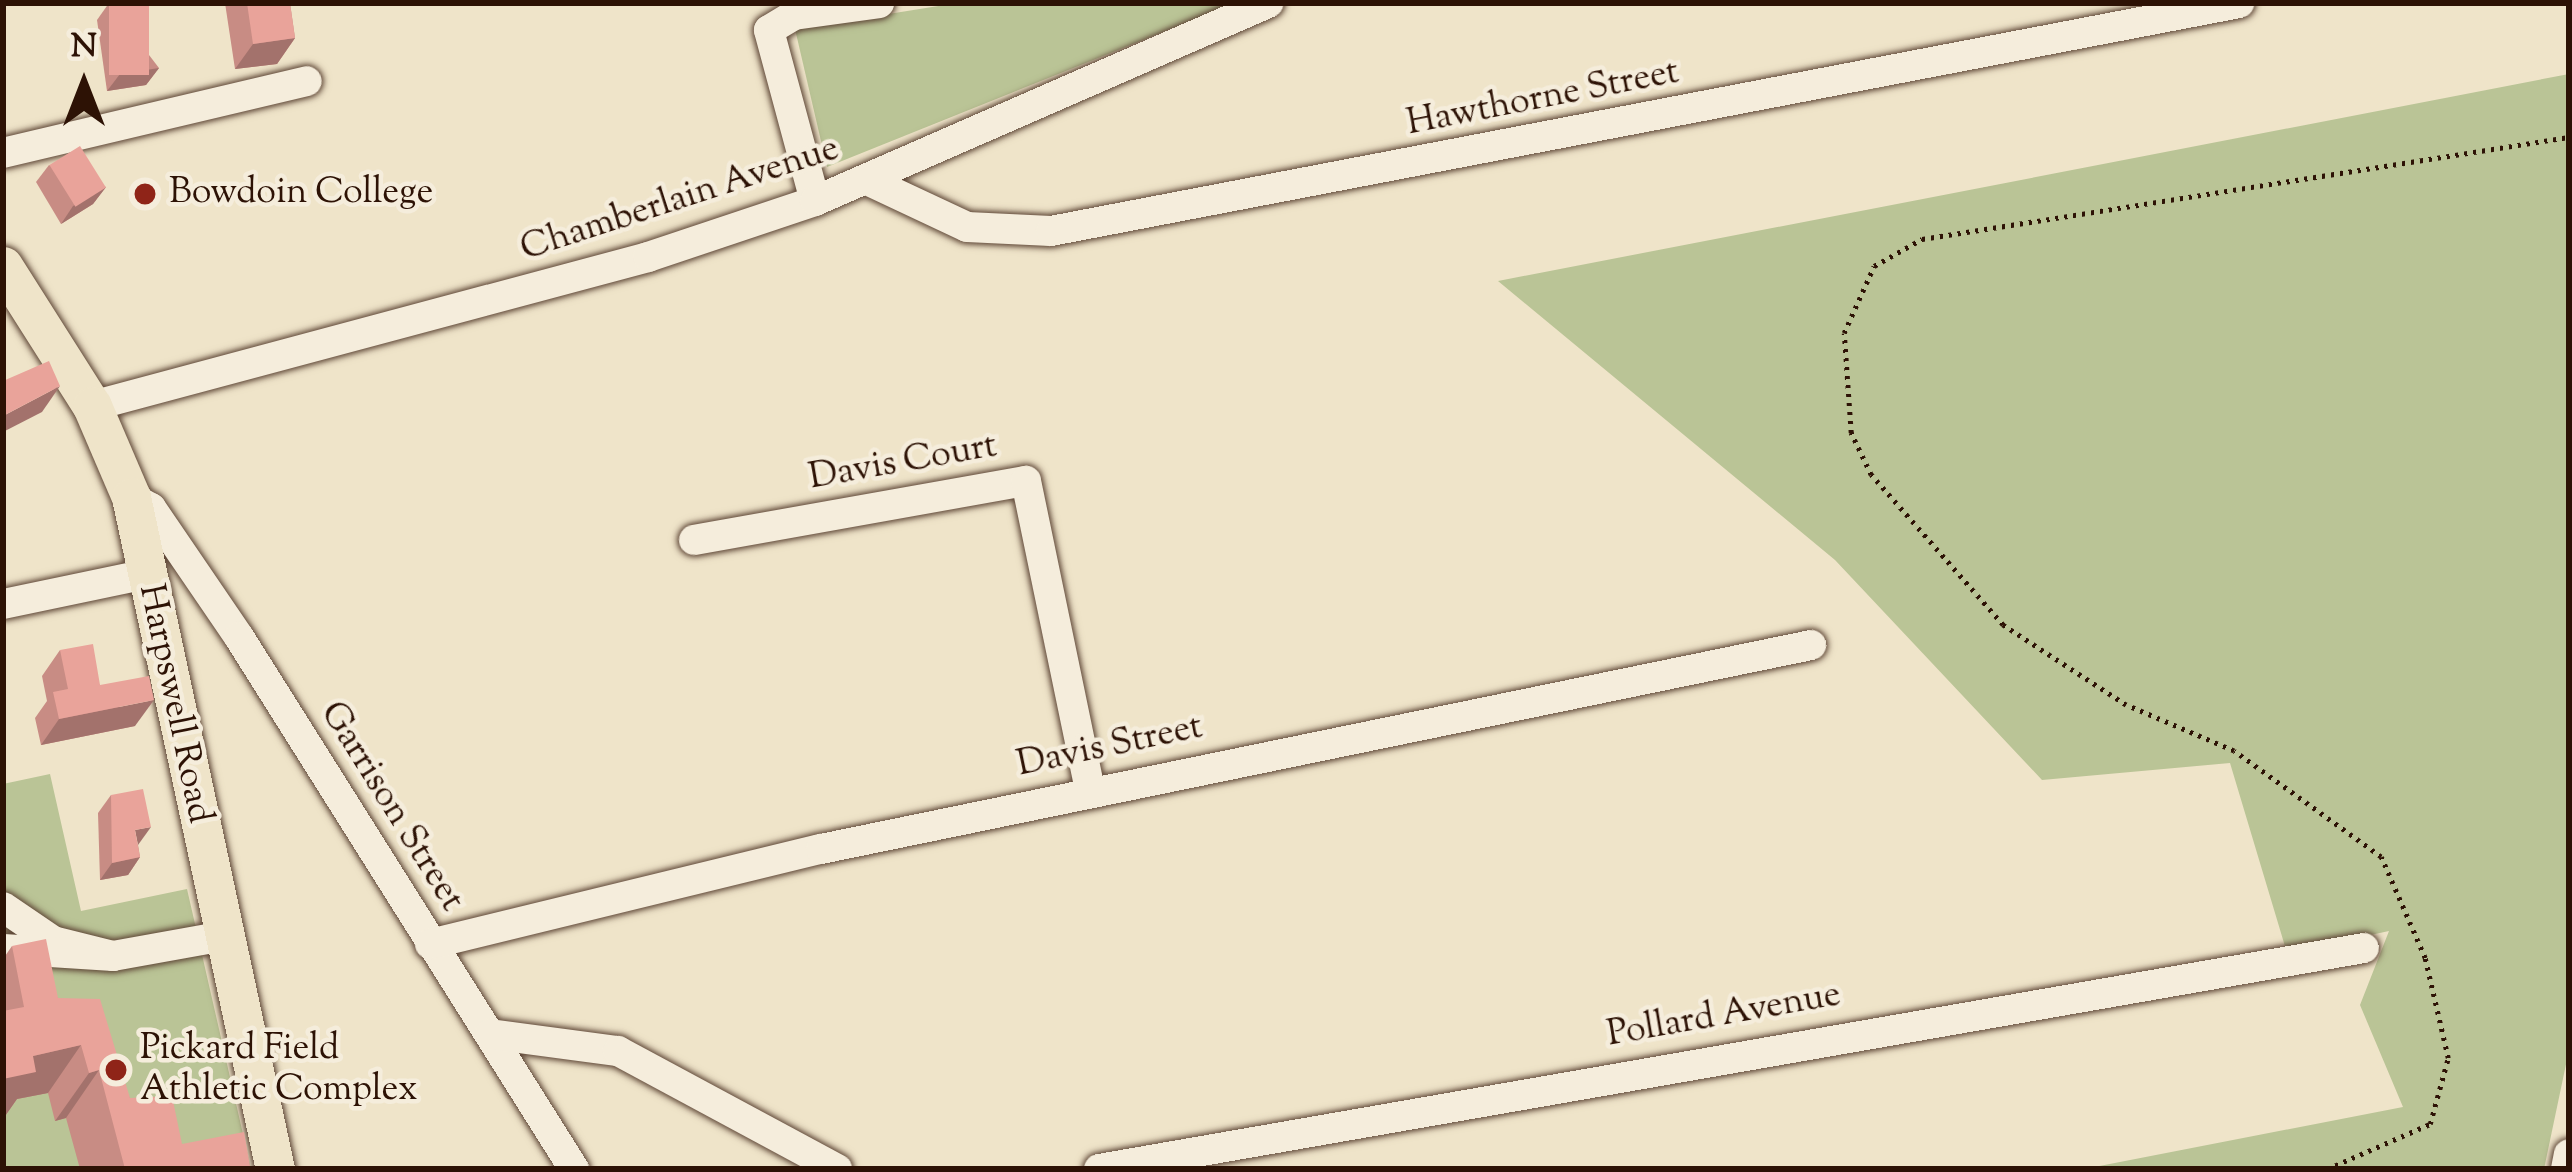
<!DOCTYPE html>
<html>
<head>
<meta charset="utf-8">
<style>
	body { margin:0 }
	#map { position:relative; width:2572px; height:1172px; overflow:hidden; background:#efe4c9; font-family:"Sorts Mill Goudy",serif }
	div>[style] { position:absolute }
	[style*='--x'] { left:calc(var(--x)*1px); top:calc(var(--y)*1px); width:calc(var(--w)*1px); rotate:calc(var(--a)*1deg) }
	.green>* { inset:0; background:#bac496 }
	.path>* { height:4.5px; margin-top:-2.25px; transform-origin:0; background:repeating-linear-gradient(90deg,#2d1205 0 3px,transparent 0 9px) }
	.roads { filter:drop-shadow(0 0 3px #5e4636) drop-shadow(0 0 3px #5e4636) }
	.minor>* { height:30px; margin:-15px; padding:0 15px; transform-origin:15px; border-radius:15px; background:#f5eddc }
	.major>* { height:39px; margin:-19.5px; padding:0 19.5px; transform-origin:19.5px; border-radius:19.5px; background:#efe4c9 }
	.wall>* { inset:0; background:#c88c84 }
	.shaded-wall>* { inset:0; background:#a3726c }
	.building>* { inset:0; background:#e9a39a; transform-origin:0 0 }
	.dots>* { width:33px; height:33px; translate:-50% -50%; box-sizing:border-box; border:6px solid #f5eddc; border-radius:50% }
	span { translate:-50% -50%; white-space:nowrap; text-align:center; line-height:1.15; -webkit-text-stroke:9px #f5eddc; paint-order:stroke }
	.street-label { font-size:36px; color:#2d1205 }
	.poi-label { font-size:36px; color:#2d1205 }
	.left { translate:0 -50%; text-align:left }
	.frame { position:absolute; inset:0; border:6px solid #2d1205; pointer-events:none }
	.north { position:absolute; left:24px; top:24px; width:120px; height:120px; -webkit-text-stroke:9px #f5eddc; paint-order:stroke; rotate:0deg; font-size:33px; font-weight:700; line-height:48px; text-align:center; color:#2d1205 }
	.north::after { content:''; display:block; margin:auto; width:42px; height:54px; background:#2d1205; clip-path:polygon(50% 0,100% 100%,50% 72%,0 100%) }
</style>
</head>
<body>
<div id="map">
	<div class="green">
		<i style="clip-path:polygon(957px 3px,1235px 3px,827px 167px,795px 29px)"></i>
		<i style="clip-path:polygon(2569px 74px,2569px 1050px,2544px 1169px,2084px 1169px,2403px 1107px,2360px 1005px,2389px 931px,2287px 953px,2230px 763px,2042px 780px,1835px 560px,1498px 281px)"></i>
		<i style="clip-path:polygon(50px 774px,81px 911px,187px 889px,251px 1169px,3px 1169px,3px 784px)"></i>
	</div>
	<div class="path">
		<i style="--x:2327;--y:1169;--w:112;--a:-23.6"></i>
		<i style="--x:2430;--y:1124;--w:68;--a:-74.7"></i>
		<i style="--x:2448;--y:1058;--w:103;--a:-103"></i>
		<i style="--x:2425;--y:958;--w:110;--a:-113.5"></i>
		<i style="--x:2381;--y:857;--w:181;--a:-144.2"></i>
		<i style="--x:2234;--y:751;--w:117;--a:-156.9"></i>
		<i style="--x:2126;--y:705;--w:147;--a:-147"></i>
		<i style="--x:2003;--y:625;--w:200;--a:-131.3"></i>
		<i style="--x:1871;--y:475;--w:47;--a:-115.5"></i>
		<i style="--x:1851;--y:433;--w:100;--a:-94"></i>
		<i style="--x:1844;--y:333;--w:73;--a:-65.9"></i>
		<i style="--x:1874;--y:266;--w:55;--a:-29.4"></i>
		<i style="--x:1922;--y:239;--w:655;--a:-8.96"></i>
	</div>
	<div class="roads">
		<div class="minor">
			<i style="--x:3;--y:153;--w:312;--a:-13.3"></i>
			<i style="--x:869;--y:181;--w:108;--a:25.1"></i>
			<i style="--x:967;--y:227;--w:84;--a:2.7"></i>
			<i style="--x:1051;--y:231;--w:1210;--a:-10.86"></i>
			<i style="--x:815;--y:201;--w:177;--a:-105.1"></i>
			<i style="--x:769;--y:30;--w:29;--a:-31"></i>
			<i style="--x:794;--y:15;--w:86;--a:-8"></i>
			<i style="--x:92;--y:406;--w:576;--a:-15"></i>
			<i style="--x:648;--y:257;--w:176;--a:-18.5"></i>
			<i style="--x:815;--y:201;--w:495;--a:-23.6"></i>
			<i style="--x:131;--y:497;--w:23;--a:29"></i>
			<i style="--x:151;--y:508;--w:156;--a:55.7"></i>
			<i style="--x:239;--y:637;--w:629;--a:57.8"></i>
			<i style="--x:694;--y:540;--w:337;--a:-10.1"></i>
			<i style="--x:1026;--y:481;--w:317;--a:78.3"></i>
			<i style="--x:3;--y:604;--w:146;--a:-11.8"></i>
			<i style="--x:3;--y:907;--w:60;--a:34.2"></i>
			<i style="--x:53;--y:941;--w:62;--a:14"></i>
			<i style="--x:113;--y:956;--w:110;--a:-176.4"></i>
			<i style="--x:430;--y:944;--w:402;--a:-13.7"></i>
			<i style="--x:821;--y:849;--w:1011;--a:-11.64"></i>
			<i style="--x:113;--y:956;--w:113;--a:-10.2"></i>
			<i style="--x:490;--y:1034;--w:129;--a:7.6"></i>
			<i style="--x:618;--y:1051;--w:249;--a:28.3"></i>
			<i style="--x:1099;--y:1169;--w:1284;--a:-9.91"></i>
			<i style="--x:2566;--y:1169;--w:15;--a:-79"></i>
		</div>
		<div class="major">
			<i style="--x:3;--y:266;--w:166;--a:57.6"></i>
			<i style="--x:92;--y:406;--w:99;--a:66.8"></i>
			<i style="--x:131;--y:497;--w:687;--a:77.91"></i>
		</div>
	</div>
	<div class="wall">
		<i style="clip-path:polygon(109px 3px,159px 68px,146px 85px,107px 91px,97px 20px)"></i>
		<i style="clip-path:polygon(225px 3px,290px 3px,295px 38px,277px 64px,235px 69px)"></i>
		<i style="clip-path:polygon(49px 165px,106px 187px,93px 204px,61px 224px,36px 182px)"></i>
		<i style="clip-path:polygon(60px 650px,100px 685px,135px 726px,41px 745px,35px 718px,47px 701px,42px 676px)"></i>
		<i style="clip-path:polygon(111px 795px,138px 845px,140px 857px,128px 875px,100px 880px,98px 813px)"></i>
		<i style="clip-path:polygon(12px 946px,58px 998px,130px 1098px,182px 1144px,250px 1166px,248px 1169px,80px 1169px,66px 1118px,55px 1121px,48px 1093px,17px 1099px,3px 1119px,3px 959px)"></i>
	</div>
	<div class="shaded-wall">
		<i style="clip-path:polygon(295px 38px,277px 64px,235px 69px,253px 44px)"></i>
		<i style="clip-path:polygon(159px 68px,146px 85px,107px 91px,120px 74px)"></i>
		<i style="clip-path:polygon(106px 187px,93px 204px,61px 224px,73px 206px)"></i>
		<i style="clip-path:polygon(60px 386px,42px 412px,3px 432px,3px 416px)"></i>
		<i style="clip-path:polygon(154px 700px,135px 726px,41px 745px,59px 719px)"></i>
		<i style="clip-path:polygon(151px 827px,138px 845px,135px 830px)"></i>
		<i style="clip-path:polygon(140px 857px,128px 875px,100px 880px,112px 863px)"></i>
		<i style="clip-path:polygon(81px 1045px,48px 1093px,17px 1099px,3px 1119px,3px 1079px,33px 1056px)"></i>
		<i style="clip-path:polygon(99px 1070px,66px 1118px,55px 1121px,89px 1073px)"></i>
	</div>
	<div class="building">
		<i style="left:109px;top:3px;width:40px;height:72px"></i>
		<i style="clip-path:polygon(247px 3px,290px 3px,295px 38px,253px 44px)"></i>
		<i style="left:80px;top:146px;width:49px;height:36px;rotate:58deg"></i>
		<i style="clip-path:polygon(49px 361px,60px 386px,3px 416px,3px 381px)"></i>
		<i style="clip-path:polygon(93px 644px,100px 685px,149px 676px,154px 700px,59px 719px,53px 692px,68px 689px,60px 650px)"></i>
		<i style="clip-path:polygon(143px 789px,151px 827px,135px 830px,140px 857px,112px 863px,111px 795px)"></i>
		<i style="clip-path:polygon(46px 939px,58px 998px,100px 999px,130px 1098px,172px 1096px,182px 1144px,244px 1132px,250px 1166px,234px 1169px,125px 1169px,99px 1070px,89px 1073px,81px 1045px,33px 1056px,36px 1072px,3px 1079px,3px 1011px,24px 1007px,12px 946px)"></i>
	</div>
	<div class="dots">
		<i style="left:145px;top:194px;background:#8f2418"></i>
		<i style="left:116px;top:1070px;background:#8f2418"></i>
	</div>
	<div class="street-label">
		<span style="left:1543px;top:99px;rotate:-11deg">Hawthorne Street</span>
		<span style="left:680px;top:200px;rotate:-18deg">Chamberlain Avenue</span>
		<span style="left:903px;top:463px;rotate:-10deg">Davis Court</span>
		<span style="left:174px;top:704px;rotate:78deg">Harpswell Road</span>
		<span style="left:1110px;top:747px;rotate:-12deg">Davis Street</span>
		<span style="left:391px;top:807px;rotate:58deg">Garrison Street</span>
		<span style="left:1724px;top:1016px;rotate:-10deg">Pollard Avenue</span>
	</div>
	<div class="poi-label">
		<span class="left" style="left:169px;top:194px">Bowdoin College</span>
		<span class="left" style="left:140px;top:1070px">Pickard Field<br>Athletic Complex</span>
	</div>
	<div class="frame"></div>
	<div class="north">N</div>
</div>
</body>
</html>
